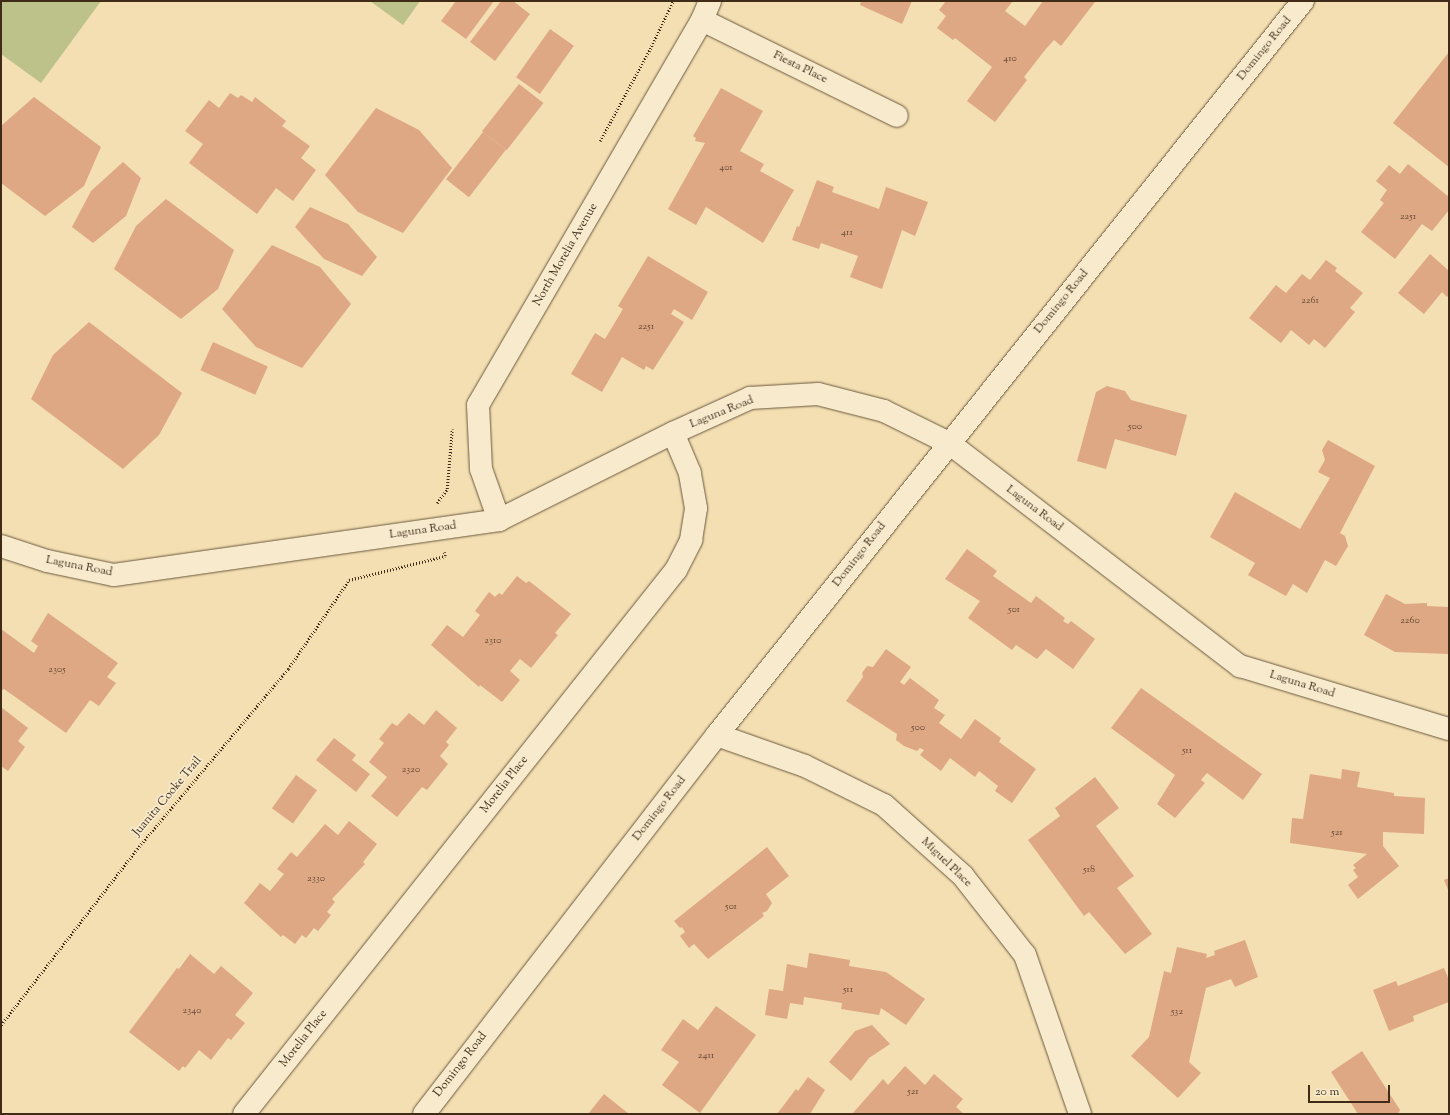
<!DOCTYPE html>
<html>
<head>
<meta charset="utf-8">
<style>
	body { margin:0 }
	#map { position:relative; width:1450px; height:1115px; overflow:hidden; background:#f3dfb2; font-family:"Sorts Mill Goudy",serif }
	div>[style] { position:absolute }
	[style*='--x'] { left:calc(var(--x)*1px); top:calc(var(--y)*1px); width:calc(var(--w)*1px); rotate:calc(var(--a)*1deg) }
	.green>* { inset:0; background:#bdc18a }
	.building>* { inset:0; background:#dea884; transform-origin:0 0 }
	.path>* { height:2.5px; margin-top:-1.25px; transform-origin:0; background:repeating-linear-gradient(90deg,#3f2b17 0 1px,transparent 0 3px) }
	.roads { filter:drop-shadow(0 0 1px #6c583e) drop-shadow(0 0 1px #6c583e) }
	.minor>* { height:22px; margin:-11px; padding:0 11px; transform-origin:11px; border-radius:11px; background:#f7eacd }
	span { translate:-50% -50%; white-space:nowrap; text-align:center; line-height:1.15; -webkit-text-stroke:3.5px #f7eacd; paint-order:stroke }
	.number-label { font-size:10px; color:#674a32 }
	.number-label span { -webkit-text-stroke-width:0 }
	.street-label { font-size:12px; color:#3f2b17 }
	.frame { position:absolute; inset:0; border:2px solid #3f2b17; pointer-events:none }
	.scale { position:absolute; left:1308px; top:1085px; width:82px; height:18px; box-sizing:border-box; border:2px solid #3f2b17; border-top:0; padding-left:5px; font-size:12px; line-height:14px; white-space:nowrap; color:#3f2b17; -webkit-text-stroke:3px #f7eacd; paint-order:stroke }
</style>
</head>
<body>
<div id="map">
	<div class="green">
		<i style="clip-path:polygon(1px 1px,101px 1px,41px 83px,1px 54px)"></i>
		<i style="clip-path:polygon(370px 1px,420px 1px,403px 25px)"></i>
	</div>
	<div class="building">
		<i style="clip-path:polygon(456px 1px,494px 1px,466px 39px,441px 21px)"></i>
		<i style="clip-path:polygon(501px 1px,513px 1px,530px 14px,495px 61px,470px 42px)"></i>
		<i style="clip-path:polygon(861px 1px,912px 1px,902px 24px,860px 5px)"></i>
		<i style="clip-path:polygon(946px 1px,1013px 1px,1005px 11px,1025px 26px,1043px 1px,1095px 2px,1061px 46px,1054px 40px,1045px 50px,1024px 77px,1027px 80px,995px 122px,967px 101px,992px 67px,955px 38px,953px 40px,937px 28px,946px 16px,939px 10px)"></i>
		<i style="left:550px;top:29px;width:29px;height:59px;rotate:35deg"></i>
		<i style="clip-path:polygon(1449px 52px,1449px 167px,1393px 123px)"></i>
		<i style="left:519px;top:84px;width:31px;height:60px;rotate:38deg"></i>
		<i style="clip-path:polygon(721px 88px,763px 111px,740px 151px,764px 164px,760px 171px,794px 190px,763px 243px,706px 207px,696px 225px,668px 209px,705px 143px,695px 141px,696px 138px,693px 136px)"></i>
		<i style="clip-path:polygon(230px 93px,238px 98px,241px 95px,252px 102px,255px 97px,286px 121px,282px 126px,310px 146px,301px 158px,316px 170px,293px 201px,276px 188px,257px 214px,189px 163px,203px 144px,185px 131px,209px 100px,219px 108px)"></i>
		<i style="clip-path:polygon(34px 97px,101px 147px,84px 186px,45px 216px,1px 183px,1px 126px)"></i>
		<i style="clip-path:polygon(376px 108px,419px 130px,452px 168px,403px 233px,358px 212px,325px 175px)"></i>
		<i style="left:483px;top:132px;width:29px;height:60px;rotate:38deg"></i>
		<i style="clip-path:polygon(123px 162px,141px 178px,126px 216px,93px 243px,72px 227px,91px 191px)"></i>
		<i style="clip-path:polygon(1408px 164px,1449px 197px,1449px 210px,1432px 231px,1422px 224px,1395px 259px,1361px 232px,1384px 203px,1380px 200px,1387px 190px,1376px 181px,1389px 165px,1400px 174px)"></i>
		<i style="clip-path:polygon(817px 180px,834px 187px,832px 192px,879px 209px,886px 187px,928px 202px,915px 236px,902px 230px,882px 289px,850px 277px,858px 256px,821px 243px,819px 249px,792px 240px,797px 226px,799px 227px)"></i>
		<i style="clip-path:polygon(166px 199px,234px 250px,218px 289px,181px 319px,114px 269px,136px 226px)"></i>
		<i style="clip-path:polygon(310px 207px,348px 224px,377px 257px,362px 276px,324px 259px,295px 227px)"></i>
		<i style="clip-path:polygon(272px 245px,320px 267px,351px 304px,302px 368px,256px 347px,222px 309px)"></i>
		<i style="clip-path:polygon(1430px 254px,1449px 271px,1449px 295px,1447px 297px,1442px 292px,1424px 314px,1398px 293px)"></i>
		<i style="clip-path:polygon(648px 256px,708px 292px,692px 320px,674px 309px,671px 314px,684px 322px,653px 370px,646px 366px,644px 370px,622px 357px,602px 392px,571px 374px,595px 333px,605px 339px,623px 309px,618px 306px)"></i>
		<i style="clip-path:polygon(1326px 260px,1337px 268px,1335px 271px,1363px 293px,1350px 308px,1355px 312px,1325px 348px,1314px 339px,1309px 345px,1291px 330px,1281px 343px,1249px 318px,1276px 285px,1286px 293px,1302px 274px,1310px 280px)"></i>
		<i style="clip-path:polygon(89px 322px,182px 393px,159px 435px,123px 469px,31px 399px,53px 355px)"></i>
		<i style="left:213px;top:342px;width:60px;height:31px;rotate:24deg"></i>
		<i style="clip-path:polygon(1107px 386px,1125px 391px,1131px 400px,1187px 415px,1176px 456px,1115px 439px,1106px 469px,1077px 461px,1096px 392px)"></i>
		<i style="clip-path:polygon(1328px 440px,1375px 466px,1340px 533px,1345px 536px,1348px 546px,1336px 566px,1325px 560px,1307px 593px,1293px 584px,1286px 596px,1248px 575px,1255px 563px,1210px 537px,1235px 492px,1300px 529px,1330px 478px,1318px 472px,1325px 460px,1322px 450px)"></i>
		<i style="clip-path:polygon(967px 549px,997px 571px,993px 576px,1031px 603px,1036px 596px,1065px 618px,1063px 621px,1068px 624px,1071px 621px,1095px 639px,1073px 669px,1046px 649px,1037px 659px,1016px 645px,1012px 650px,968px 618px,980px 601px,945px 579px)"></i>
		<i style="clip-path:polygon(517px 576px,526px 583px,529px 581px,571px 614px,555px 633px,558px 635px,531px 668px,520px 659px,510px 671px,520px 680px,502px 702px,480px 685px,479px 687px,431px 645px,447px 625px,463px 637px,480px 615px,475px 611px,489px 592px,495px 597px,499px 593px,502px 595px)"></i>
		<i style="clip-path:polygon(1386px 594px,1405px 604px,1427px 603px,1427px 606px,1449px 607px,1449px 654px,1395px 652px,1364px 635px)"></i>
		<i style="clip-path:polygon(48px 613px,118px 663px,107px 677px,116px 683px,99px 706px,90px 700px,66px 733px,4px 689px,1px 691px,1px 629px,34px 653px,38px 646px,31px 641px)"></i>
		<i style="clip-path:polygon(886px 649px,911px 667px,900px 682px,904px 685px,910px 678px,939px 700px,934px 708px,945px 715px,939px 723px,961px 739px,975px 719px,1001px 738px,999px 742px,1036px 769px,1012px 803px,995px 791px,998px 786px,979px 771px,975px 777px,950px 758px,941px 771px,920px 755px,924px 750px,920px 748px,917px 751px,904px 746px,896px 740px,897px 734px,846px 701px,863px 677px,862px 673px,867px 666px,873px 667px)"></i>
		<i style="clip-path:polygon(1141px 688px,1262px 774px,1243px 800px,1207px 773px,1201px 780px,1205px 783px,1175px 818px,1157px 804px,1175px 775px,1111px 728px)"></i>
		<i style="clip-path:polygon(1px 707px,28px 728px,18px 741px,25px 747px,8px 771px,1px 766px)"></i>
		<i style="clip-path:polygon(436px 710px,457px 728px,446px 742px,449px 745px,440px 756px,448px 764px,427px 790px,422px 787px,397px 817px,371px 796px,387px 777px,369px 762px,384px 743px,379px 739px,392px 723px,397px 726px,409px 713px,424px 725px)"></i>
		<i style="clip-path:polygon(334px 738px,356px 755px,352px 760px,370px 774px,356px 792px,316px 760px)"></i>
		<i style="clip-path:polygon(1342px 769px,1360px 772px,1357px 787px,1394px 793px,1394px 796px,1425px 798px,1424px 834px,1383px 832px,1383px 846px,1399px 866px,1358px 899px,1348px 885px,1358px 877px,1353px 870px,1356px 868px,1353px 865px,1367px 854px,1290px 843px,1292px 818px,1303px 819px,1310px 774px,1341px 779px)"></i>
		<i style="left:296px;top:775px;width:26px;height:41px;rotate:36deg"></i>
		<i style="clip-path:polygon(1095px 777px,1119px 808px,1096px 826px,1134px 876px,1117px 888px,1152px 934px,1125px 954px,1089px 912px,1084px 916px,1028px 840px,1060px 816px,1055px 808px)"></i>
		<i style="clip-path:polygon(349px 821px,377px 844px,363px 862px,365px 864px,332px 899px,335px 902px,327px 912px,331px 915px,318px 931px,314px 928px,306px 938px,302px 935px,295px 944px,283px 935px,281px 937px,244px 903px,260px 883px,270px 891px,284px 874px,277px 869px,291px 852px,297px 857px,325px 824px,338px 835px)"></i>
		<i style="clip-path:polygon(767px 847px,789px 876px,766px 894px,772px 903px,767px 911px,762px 913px,764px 916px,708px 959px,694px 944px,689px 948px,680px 936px,685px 932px,682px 927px,680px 928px,674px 921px)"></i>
		<i style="clip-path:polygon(1449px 878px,1449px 892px,1444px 880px)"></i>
		<i style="clip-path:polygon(1245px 940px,1258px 977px,1235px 987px,1231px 979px,1206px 988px,1189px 1062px,1201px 1073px,1178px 1098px,1131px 1056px,1149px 1037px,1164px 971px,1171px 973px,1177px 947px,1207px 954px,1206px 958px,1215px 955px,1214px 951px)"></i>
		<i style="clip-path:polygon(809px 953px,850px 960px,849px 966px,886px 972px,925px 999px,906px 1025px,881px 1008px,879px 1015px,841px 1009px,842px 1003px,804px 997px,803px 1005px,790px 1003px,787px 1019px,765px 1015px,769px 989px,783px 991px,787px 964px,807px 968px)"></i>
		<i style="clip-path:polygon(190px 954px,214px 974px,221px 966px,253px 993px,235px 1015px,245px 1023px,231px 1040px,228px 1038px,211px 1060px,199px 1050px,185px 1068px,183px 1066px,179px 1071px,129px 1032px,177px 968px,179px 969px)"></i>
		<i style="clip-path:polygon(1444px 968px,1449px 980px,1449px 1002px,1413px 1016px,1414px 1021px,1389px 1031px,1373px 990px,1396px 981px,1398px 986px)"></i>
		<i style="clip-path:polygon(716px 1006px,756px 1035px,700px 1113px,662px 1085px,679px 1062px,661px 1050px,683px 1019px,698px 1030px)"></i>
		<i style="clip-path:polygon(872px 1025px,890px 1044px,869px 1058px,851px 1081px,829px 1062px,855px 1031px)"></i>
		<i style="clip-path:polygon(1362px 1051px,1400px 1110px,1398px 1114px,1358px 1114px,1331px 1072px)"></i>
		<i style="clip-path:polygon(905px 1066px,925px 1085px,934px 1074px,963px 1099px,956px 1107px,964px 1114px,852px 1114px,883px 1079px,888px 1085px)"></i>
		<i style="clip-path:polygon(808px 1077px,825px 1090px,810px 1114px,777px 1114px,796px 1089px,798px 1091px)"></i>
		<i style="clip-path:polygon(604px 1094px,629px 1114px,588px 1114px)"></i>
	</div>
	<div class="path">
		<i style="--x:600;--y:141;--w:105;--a:-61.5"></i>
		<i style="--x:650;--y:49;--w:53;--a:-64.4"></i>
		<i style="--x:437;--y:503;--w:17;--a:-54"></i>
		<i style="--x:447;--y:489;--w:60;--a:-85.2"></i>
		<i style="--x:1;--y:1025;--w:222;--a:-52.3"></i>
		<i style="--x:137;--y:849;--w:235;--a:-50"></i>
		<i style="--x:288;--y:669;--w:108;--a:-55.6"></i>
		<i style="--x:349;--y:580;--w:99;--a:-14"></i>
		<i style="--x:445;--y:556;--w:4;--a:-104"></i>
	</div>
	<div class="roads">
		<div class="minor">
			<i style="--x:702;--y:20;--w:217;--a:26.2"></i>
			<i style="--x:499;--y:520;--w:54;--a:-109.4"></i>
			<i style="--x:481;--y:469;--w:64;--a:-92.7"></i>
			<i style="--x:478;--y:405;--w:445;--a:-59.8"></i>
			<i style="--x:702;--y:20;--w:21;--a:-67"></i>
			<i style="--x:1;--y:546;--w:48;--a:18.1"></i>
			<i style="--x:47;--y:561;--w:68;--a:11.8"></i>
			<i style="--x:114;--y:575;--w:389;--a:-8.1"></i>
			<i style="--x:499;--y:520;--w:195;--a:-26.6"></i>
			<i style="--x:673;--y:433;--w:85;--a:-24.4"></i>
			<i style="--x:750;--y:398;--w:68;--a:-3.4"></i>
			<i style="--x:818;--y:394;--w:68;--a:14.4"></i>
			<i style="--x:884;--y:411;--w:72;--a:26.2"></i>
			<i style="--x:949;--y:443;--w:367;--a:37.5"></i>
			<i style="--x:1240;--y:666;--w:218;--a:16.8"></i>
			<i style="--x:717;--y:735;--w:93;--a:19.4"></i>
			<i style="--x:805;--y:766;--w:88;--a:26.3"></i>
			<i style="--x:884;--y:805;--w:106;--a:41.9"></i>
			<i style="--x:963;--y:876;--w:100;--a:51.9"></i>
			<i style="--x:1025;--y:955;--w:168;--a:70.9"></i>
			<i style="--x:244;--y:1114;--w:695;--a:-51.55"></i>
			<i style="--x:676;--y:570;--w:34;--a:-63"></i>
			<i style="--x:691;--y:540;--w:32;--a:-81"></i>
			<i style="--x:696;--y:508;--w:36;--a:-100"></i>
			<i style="--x:690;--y:473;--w:43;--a:-113"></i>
			<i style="--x:424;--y:1114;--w:479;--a:-52.3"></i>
			<i style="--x:717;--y:735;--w:939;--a:-51.4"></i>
		</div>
	</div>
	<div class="number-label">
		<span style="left:1010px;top:59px">410</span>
		<span style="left:726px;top:168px">401</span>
		<span style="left:1408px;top:217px">2251</span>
		<span style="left:847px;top:233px">411</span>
		<span style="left:1310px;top:301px">2261</span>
		<span style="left:646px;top:327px">2251</span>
		<span style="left:1135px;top:427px">500</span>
		<span style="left:1014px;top:610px">501</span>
		<span style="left:1410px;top:621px">2260</span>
		<span style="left:493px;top:641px">2310</span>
		<span style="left:57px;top:670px">2305</span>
		<span style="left:918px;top:728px">500</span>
		<span style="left:1187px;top:751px">511</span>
		<span style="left:411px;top:770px">2320</span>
		<span style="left:1337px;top:833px">521</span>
		<span style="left:1089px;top:870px">518</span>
		<span style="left:316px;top:879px">2330</span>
		<span style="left:731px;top:907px">501</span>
		<span style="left:848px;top:990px">511</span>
		<span style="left:192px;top:1011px">2340</span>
		<span style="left:1177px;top:1012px">532</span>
		<span style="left:706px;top:1056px">2411</span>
		<span style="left:913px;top:1092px">521</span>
	</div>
	<div class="street-label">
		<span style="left:1265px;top:49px;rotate:-51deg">Domingo Road</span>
		<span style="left:800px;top:68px;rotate:26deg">Fiesta Place</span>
		<span style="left:566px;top:255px;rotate:-60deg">North Morelia Avenue</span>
		<span style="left:1062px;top:302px;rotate:-51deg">Domingo Road</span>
		<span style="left:722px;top:413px;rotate:-22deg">Laguna Road</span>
		<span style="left:1034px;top:509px;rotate:37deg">Laguna Road</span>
		<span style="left:423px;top:531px;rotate:-8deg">Laguna Road</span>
		<span style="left:860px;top:555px;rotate:-52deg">Domingo Road</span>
		<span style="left:79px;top:567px;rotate:11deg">Laguna Road</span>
		<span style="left:1302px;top:685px;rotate:17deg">Laguna Road</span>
		<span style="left:505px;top:785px;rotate:-52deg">Morelia Place</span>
		<span style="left:168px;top:797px;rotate:-50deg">Juanita Cooke Trail</span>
		<span style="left:660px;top:809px;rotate:-52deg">Domingo Road</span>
		<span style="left:946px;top:863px;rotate:44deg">Miguel Place</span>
		<span style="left:304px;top:1039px;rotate:-52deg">Morelia Place</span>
		<span style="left:461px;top:1065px;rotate:-52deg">Domingo Road</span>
	</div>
	<div class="frame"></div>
	<div class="scale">20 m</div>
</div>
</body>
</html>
